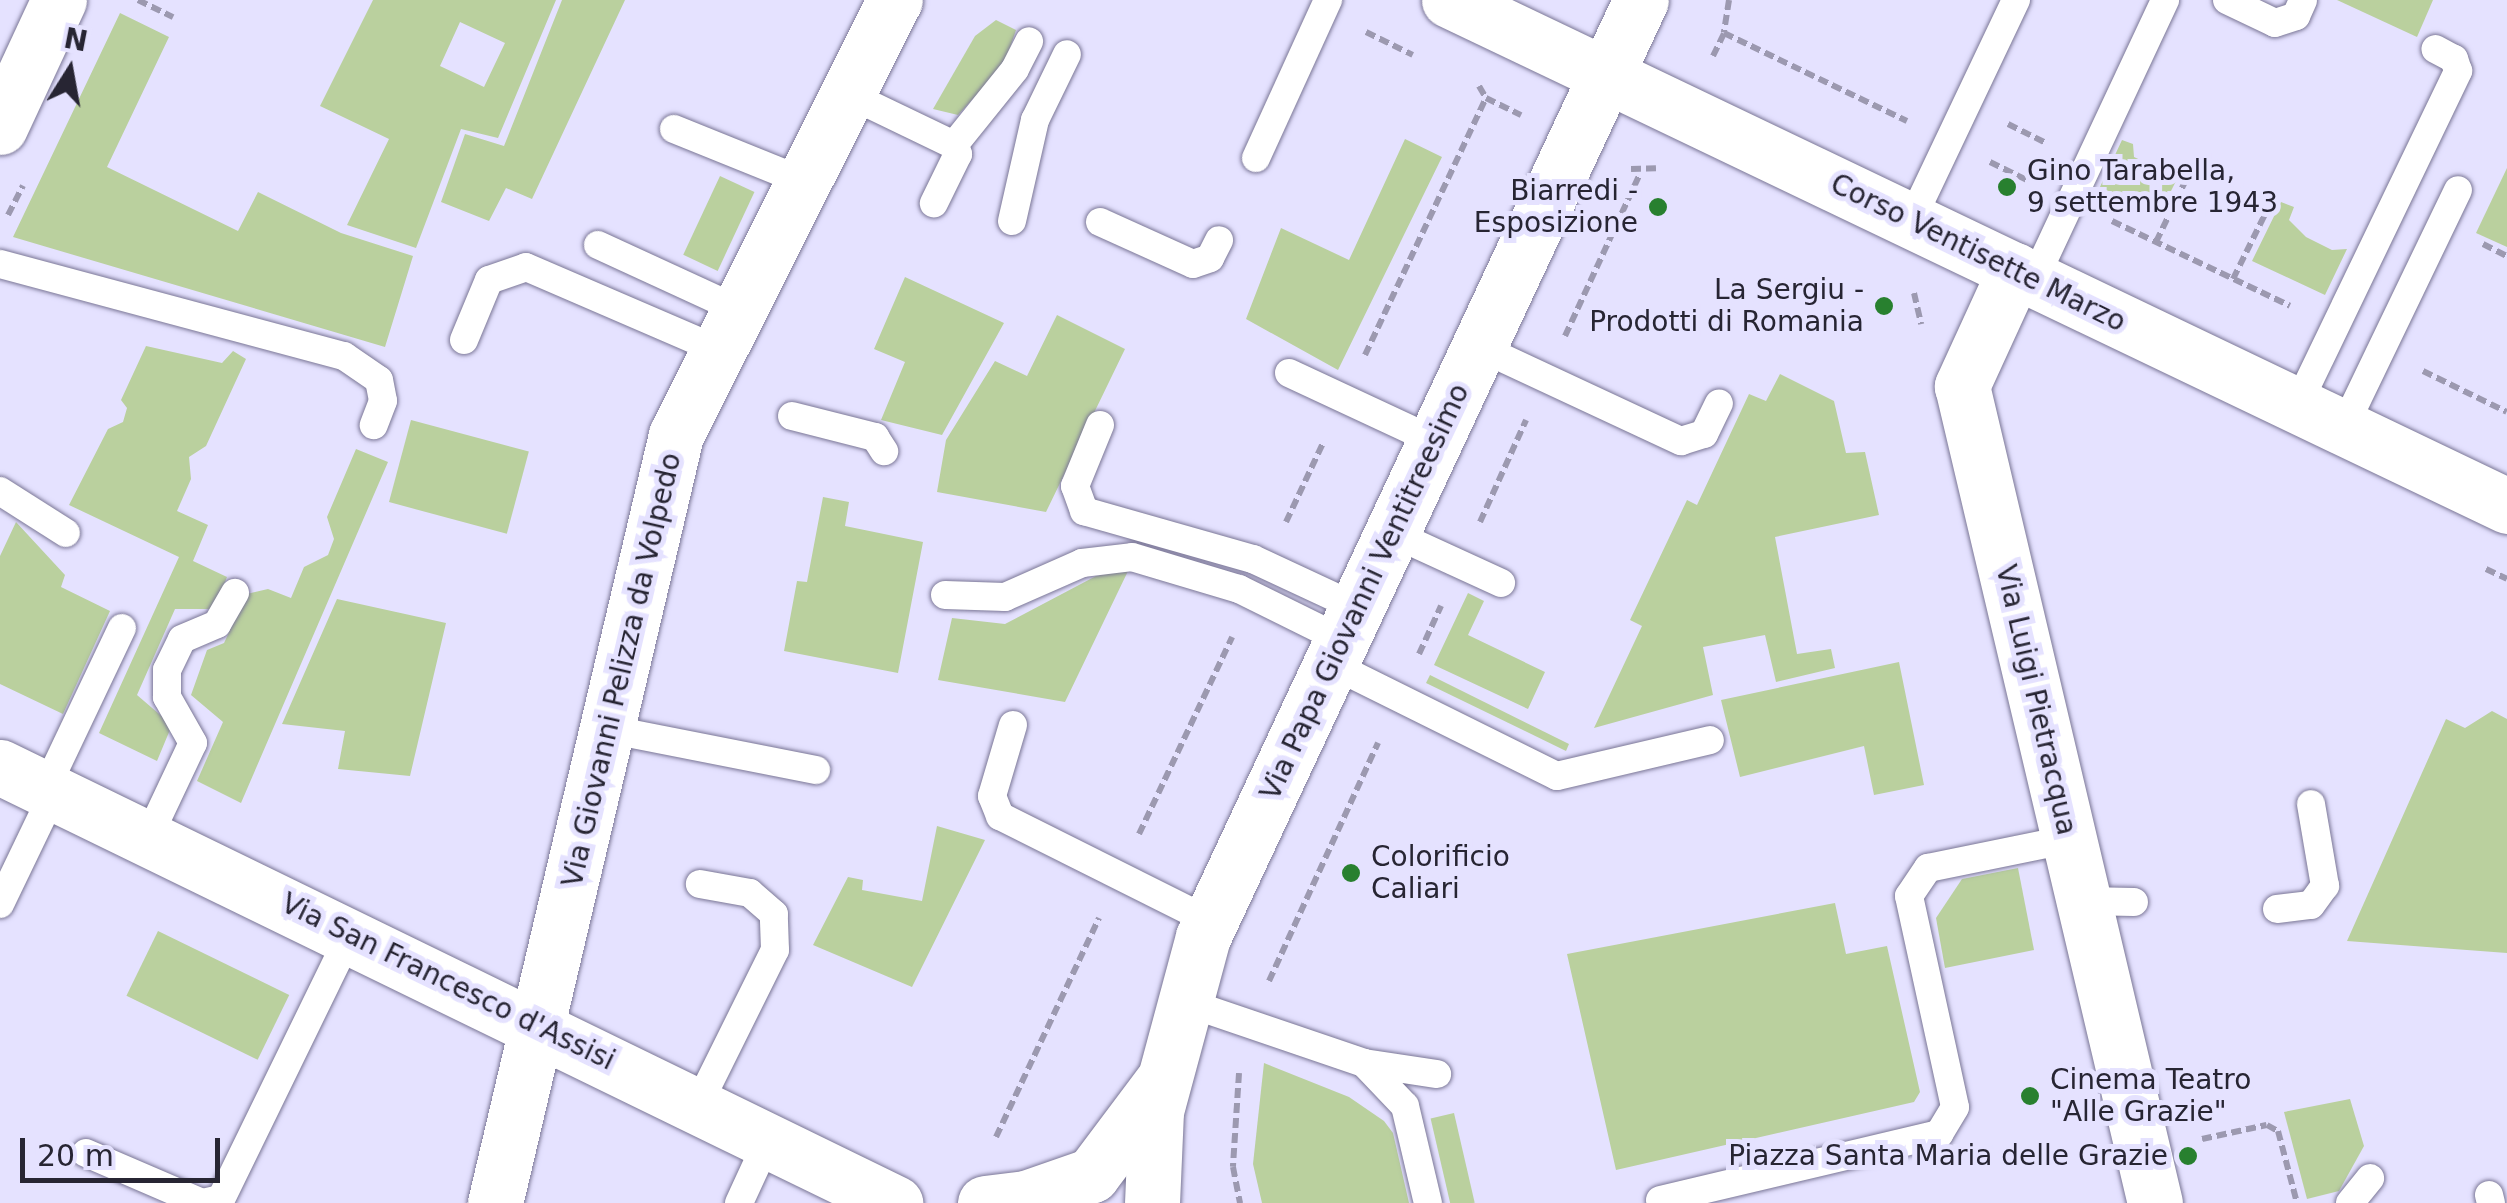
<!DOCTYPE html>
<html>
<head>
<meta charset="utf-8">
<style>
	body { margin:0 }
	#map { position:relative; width:2507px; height:1203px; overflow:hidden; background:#e5e2ff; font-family:"DejaVu Sans",sans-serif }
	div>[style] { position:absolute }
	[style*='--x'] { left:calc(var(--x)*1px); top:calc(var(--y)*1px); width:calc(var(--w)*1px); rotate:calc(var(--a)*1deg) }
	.green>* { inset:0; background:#bad09e; transform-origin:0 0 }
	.path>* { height:6px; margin-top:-3px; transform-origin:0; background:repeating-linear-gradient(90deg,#9c99b0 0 10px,transparent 0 15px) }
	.roads { filter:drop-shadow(0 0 2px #7a7696) drop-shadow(0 0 2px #7a7696) }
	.lane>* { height:28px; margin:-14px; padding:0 14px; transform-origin:14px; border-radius:14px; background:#fff }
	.street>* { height:55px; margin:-27.5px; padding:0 27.5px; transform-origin:27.5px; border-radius:27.5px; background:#fff }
	.secondary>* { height:55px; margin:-27.5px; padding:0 27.5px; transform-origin:27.5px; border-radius:27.5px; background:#fff }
	.dots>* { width:28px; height:28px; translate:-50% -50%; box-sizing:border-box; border:5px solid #e5e2ff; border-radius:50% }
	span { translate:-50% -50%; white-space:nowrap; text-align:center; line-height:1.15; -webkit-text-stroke:10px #e5e2ff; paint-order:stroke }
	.poi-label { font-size:28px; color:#272533 }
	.left { translate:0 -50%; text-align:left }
	.right { translate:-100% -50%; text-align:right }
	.street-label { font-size:28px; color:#272533 }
	.north { position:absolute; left:20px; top:20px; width:100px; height:100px; -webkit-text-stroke:8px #e5e2ff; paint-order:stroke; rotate:11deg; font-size:28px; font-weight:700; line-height:40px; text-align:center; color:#272533 }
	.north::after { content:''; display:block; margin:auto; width:35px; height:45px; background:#272533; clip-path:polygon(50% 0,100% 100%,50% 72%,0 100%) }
	.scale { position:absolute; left:20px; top:1138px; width:200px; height:45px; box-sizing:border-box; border:5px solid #272533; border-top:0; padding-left:12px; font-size:30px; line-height:35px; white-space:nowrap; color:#272533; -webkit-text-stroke:8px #e5e2ff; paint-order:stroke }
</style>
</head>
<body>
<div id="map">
	<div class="green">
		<i style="clip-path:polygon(evenodd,373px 0,556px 0,498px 138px,461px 129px,416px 248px,347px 225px,389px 139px,320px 106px,373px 0,460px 22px,505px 43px,484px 87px,440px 66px,460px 22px)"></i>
		<i style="clip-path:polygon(562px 0,625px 0,532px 199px,506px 188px,489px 221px,441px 202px,465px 134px,504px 146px)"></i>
		<i style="clip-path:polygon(2337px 0,2433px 0,2417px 37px)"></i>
		<i style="clip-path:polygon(120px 13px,169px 37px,107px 167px,238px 231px,258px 192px,341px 233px,413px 256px,385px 347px,13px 237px)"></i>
		<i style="clip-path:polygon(996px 20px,1016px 30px,1004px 65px,958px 115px,933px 109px,975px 36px)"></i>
		<i style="clip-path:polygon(1405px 139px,1442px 157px,1338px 370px,1246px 319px,1281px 228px,1349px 260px)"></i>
		<i style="clip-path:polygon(2122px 140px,2133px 144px,2134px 157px,2164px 171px,2182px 169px,2159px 215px,2100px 187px)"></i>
		<i style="clip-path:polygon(2507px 168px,2507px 247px,2476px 233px)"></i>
		<i style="left:720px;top:176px;width:38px;height:87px;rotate:25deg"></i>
		<i style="clip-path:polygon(2281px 202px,2294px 207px,2289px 220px,2306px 237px,2332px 250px,2347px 249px,2325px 295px,2252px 261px)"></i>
		<i style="clip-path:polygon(905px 277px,1004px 323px,942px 435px,881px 420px,905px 362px,874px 349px)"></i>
		<i style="clip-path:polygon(1057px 315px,1125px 349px,1046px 512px,937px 492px,946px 440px,995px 361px,1027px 376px)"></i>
		<i style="clip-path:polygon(146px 346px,222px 363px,233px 351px,246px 359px,206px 446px,189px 457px,191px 479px,177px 511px,208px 525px,193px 561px,227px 577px,214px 609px,175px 609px,137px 695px,172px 725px,157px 761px,99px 733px,179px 557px,69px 505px,108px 429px,123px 422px,127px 408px,121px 400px)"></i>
		<i style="clip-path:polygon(1780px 374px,1834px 401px,1846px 453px,1865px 452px,1879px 515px,1775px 537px,1797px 654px,1831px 649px,1835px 668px,1776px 682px,1765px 635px,1703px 647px,1713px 695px,1594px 728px,1642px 626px,1630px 620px,1687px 500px,1697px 505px,1749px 394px,1766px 401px)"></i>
		<i style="left:411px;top:420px;width:122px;height:85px;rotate:15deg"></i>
		<i style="clip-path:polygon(356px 449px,388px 462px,241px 803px,197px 781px,223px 722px,191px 695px,207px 650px,224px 643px,247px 594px,268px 589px,291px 598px,304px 567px,328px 555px,334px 539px,327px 517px)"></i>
		<i style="clip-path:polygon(823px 497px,849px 502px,845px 526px,923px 542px,898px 673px,784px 651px,797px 581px,807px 582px)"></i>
		<i style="clip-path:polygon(16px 522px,65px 575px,61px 587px,110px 611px,63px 714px,0 684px,0 556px)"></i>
		<i style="clip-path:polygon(1129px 569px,1065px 702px,938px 680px,952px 618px,1005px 624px,1096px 576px)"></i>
		<i style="clip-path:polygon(1468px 593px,1484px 601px,1468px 635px,1545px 672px,1528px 709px,1434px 665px)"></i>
		<i style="clip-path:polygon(337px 599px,446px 623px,410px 776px,338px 769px,345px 731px,282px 724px)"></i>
		<i style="clip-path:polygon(1899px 662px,1924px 785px,1874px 795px,1864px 746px,1740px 777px,1721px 700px)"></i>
		<i style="clip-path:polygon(1430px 675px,1569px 744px,1566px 751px,1426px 683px)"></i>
		<i style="clip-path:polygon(2492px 711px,2507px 719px,2507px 953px,2347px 941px,2446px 719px,2465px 728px)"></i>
		<i style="clip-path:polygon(937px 826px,985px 840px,912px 987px,813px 945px,848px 877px,863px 880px,862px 890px,922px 901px)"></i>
		<i style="clip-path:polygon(2018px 868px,2034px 950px,1945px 968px,1936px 918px,1962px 879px)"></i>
		<i style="clip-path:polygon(1835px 903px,1846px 954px,1887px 946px,1920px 1092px,1914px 1102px,1616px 1170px,1567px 954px)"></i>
		<i style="left:158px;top:931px;width:146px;height:72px;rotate:26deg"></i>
		<i style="clip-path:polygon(1264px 1063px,1349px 1097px,1384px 1121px,1393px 1133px,1409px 1203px,1262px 1203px,1253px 1164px)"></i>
		<i style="clip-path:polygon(2350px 1099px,2364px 1146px,2339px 1191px,2307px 1199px,2284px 1112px)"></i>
		<i style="left:1454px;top:1113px;width:92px;height:24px;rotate:77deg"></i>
	</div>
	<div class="path">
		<i style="--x:138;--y:0;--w:39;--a:26"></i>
		<i style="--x:1729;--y:0;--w:33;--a:99"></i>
		<i style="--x:1724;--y:33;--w:203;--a:25.7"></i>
		<i style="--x:1366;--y:32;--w:52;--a:26.1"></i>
		<i style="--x:1713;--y:56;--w:25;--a:-64"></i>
		<i style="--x:1479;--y:86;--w:14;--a:60"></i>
		<i style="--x:1486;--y:98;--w:39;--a:26"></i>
		<i style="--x:2008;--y:124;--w:42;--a:26.6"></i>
		<i style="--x:1990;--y:162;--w:43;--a:26"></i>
		<i style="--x:1631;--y:169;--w:25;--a:-2"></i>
		<i style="--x:8;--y:215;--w:33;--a:-63"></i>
		<i style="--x:2112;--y:221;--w:197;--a:25.5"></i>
		<i style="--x:2156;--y:242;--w:92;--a:-64.3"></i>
		<i style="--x:2483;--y:244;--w:27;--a:27"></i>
		<i style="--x:2233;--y:279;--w:95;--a:-63.7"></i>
		<i style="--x:1914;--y:293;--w:32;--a:77"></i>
		<i style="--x:1565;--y:336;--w:179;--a:-65.2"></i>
		<i style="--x:1365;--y:355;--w:284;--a:-64.8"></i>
		<i style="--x:2423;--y:371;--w:93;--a:26"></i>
		<i style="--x:1286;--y:522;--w:87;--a:-64.9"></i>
		<i style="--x:1480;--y:522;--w:112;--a:-65.7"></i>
		<i style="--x:2486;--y:569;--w:23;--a:25"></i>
		<i style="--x:1419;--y:654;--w:53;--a:-65.4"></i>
		<i style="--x:1139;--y:834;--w:218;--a:-64.7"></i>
		<i style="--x:1269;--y:981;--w:262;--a:-65.4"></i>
		<i style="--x:1239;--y:1073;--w:94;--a:93.7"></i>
		<i style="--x:1233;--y:1167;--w:37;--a:79"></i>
		<i style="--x:996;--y:1137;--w:242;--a:-64.8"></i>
		<i style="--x:2202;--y:1139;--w:66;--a:-12.2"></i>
		<i style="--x:2267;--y:1125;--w:13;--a:29"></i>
		<i style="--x:2278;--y:1131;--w:74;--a:75.2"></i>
	</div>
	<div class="roads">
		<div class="lane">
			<i style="--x:2227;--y:0;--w:53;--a:25.6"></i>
			<i style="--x:2275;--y:23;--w:22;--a:-18"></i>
			<i style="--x:2296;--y:16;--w:17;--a:-66"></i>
			<i style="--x:850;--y:95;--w:115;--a:25.7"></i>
			<i style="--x:954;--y:145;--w:10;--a:66"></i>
			<i style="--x:958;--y:154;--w:55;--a:116.1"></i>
			<i style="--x:674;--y:129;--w:141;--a:22"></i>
			<i style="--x:954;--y:145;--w:97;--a:-51.2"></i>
			<i style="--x:1015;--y:69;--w:31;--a:-63"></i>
			<i style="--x:1256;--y:158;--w:174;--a:-65.5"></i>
			<i style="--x:1012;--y:221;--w:104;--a:-77.2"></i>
			<i style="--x:1035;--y:120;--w:73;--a:-64.1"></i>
			<i style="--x:1911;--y:221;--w:245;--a:-64.6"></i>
			<i style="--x:1100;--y:222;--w:102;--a:24.3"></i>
			<i style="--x:1193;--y:264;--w:18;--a:-19"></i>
			<i style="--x:1210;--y:258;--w:20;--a:-63"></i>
			<i style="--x:598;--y:245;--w:155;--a:24.7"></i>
			<i style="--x:0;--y:264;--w:356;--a:15"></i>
			<i style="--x:344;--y:356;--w:42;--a:34.4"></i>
			<i style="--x:379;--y:380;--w:21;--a:79"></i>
			<i style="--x:383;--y:401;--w:26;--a:111"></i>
			<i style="--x:2034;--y:280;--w:309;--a:-64.9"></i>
			<i style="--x:464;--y:340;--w:65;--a:-67.4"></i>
			<i style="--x:489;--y:280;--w:39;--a:-19"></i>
			<i style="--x:526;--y:267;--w:210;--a:23.3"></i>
			<i style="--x:1479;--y:347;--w:223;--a:25"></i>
			<i style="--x:1681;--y:441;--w:24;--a:-17"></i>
			<i style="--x:1704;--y:434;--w:34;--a:-64"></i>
			<i style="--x:1289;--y:373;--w:161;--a:25"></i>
			<i style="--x:2297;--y:406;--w:372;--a:-64.3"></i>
			<i style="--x:2458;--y:71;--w:13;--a:-108"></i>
			<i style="--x:2454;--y:59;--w:21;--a:-152"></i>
			<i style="--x:792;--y:416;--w:86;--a:14.2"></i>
			<i style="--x:875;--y:437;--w:17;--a:57"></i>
			<i style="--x:1100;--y:425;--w:66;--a:112.3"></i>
			<i style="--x:1075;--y:486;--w:27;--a:70"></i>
			<i style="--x:1084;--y:511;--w:176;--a:15.9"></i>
			<i style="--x:1253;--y:559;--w:116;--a:25"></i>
			<i style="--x:2343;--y:429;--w:265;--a:-64.3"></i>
			<i style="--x:0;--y:491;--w:78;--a:32.5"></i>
			<i style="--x:1392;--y:533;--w:120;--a:24.6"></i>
			<i style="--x:945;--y:595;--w:60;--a:1.9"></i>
			<i style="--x:1005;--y:597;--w:84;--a:-23.8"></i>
			<i style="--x:1082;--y:563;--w:50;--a:-6.8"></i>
			<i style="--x:1132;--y:557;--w:112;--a:16.7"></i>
			<i style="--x:1239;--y:589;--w:115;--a:26.3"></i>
			<i style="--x:1331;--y:664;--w:252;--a:26.4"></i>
			<i style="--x:1557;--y:776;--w:157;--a:-13.2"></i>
			<i style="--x:1013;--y:725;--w:74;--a:106.5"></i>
			<i style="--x:992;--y:796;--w:22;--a:68"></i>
			<i style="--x:1000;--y:816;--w:235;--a:26.6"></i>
			<i style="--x:607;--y:729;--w:213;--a:11.1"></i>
			<i style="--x:46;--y:788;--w:177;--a:-64.6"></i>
			<i style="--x:148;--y:838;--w:105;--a:-64.7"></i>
			<i style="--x:193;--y:743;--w:53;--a:-119.5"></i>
			<i style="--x:167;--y:697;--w:27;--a:-90"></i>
			<i style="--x:167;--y:670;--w:34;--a:-64"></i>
			<i style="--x:182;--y:639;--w:38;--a:-23"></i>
			<i style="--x:217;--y:624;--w:36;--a:-60"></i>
			<i style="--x:2084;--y:901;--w:50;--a:1.1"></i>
			<i style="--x:0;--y:904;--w:124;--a:-64.3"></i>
			<i style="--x:2277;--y:909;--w:34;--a:-7"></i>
			<i style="--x:2311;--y:905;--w:24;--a:-54"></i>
			<i style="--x:2325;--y:886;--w:83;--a:-99.7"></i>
			<i style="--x:1182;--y:1001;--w:192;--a:18.8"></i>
			<i style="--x:1364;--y:1063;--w:74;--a:8.6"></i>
			<i style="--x:1364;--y:1063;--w:59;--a:46.4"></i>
			<i style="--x:1405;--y:1106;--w:100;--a:76.7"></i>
			<i style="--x:698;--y:1105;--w:173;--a:-63.6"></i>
			<i style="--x:775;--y:950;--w:36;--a:-92"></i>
			<i style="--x:774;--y:914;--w:32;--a:-139"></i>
			<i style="--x:750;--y:893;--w:51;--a:-169.8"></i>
			<i style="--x:86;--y:1153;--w:126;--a:23.3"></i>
			<i style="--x:2489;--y:1195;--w:8;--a:76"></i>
			<i style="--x:1660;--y:1200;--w:287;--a:-13.3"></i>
			<i style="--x:1939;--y:1134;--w:31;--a:-59"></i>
			<i style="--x:1955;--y:1107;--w:216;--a:-102.3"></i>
			<i style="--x:1909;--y:896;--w:34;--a:-56"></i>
			<i style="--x:1928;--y:868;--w:145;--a:-11.5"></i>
			<i style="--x:203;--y:1203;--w:18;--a:-13"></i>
			<i style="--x:221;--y:1199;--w:295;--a:-64"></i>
			<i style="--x:739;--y:1203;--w:69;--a:-65.3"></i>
			<i style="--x:2350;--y:1203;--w:32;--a:-51"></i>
		</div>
		<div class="street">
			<i style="--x:1606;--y:75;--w:999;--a:25.56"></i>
			<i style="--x:0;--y:127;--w:140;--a:-65.1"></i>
			<i style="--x:2015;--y:270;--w:128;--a:114.6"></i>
			<i style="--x:1962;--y:386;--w:839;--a:76.71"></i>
			<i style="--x:0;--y:767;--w:996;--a:25.97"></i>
			<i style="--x:495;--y:1203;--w:789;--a:-76.74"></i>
			<i style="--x:676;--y:435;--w:487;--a:-63.3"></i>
			<i style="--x:985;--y:1203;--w:41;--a:-7"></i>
			<i style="--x:1026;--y:1198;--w:70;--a:-19.2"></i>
			<i style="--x:1092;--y:1175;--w:115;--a:-53.1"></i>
		</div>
		<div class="secondary">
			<i style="--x:1449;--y:0;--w:174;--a:25.5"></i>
			<i style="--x:1152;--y:1203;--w:92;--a:-87.5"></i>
			<i style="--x:1156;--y:1111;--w:180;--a:-74.9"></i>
			<i style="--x:1203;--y:937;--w:1034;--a:-64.95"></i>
		</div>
	</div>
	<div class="dots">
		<i style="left:2007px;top:187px;background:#28802f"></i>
		<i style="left:1658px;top:207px;background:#28802f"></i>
		<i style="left:1884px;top:306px;background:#28802f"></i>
		<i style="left:1351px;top:873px;background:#28802f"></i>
		<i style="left:2030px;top:1096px;background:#28802f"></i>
		<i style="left:2188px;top:1156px;background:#28802f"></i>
	</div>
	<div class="poi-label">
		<span class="left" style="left:2027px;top:187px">Gino Tarabella,<br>9 settembre 1943</span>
		<span class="right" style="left:1638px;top:207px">Biarredi -<br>Esposizione</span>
		<span class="right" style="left:1864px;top:306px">La Sergiu -<br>Prodotti di Romania</span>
		<span class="left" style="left:1371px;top:873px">Colorificio<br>Caliari</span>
		<span class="left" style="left:2050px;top:1096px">Cinema Teatro<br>"Alle Grazie"</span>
		<span class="right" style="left:2168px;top:1156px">Piazza Santa Maria delle Grazie</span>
	</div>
	<div class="street-label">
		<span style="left:1978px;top:253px;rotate:26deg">Corso Ventisette Marzo</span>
		<span style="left:1365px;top:592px;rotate:-65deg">Via Papa Giovanni Ventitreesimo</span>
		<span style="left:622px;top:670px;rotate:-77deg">Via Giovanni Pelizza da Volpedo</span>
		<span style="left:2036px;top:700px;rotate:77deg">Via Luigi Pietracqua</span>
		<span style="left:448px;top:982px;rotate:26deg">Via San Francesco d'Assisi</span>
	</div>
	<div class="north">N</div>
	<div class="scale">20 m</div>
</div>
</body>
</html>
